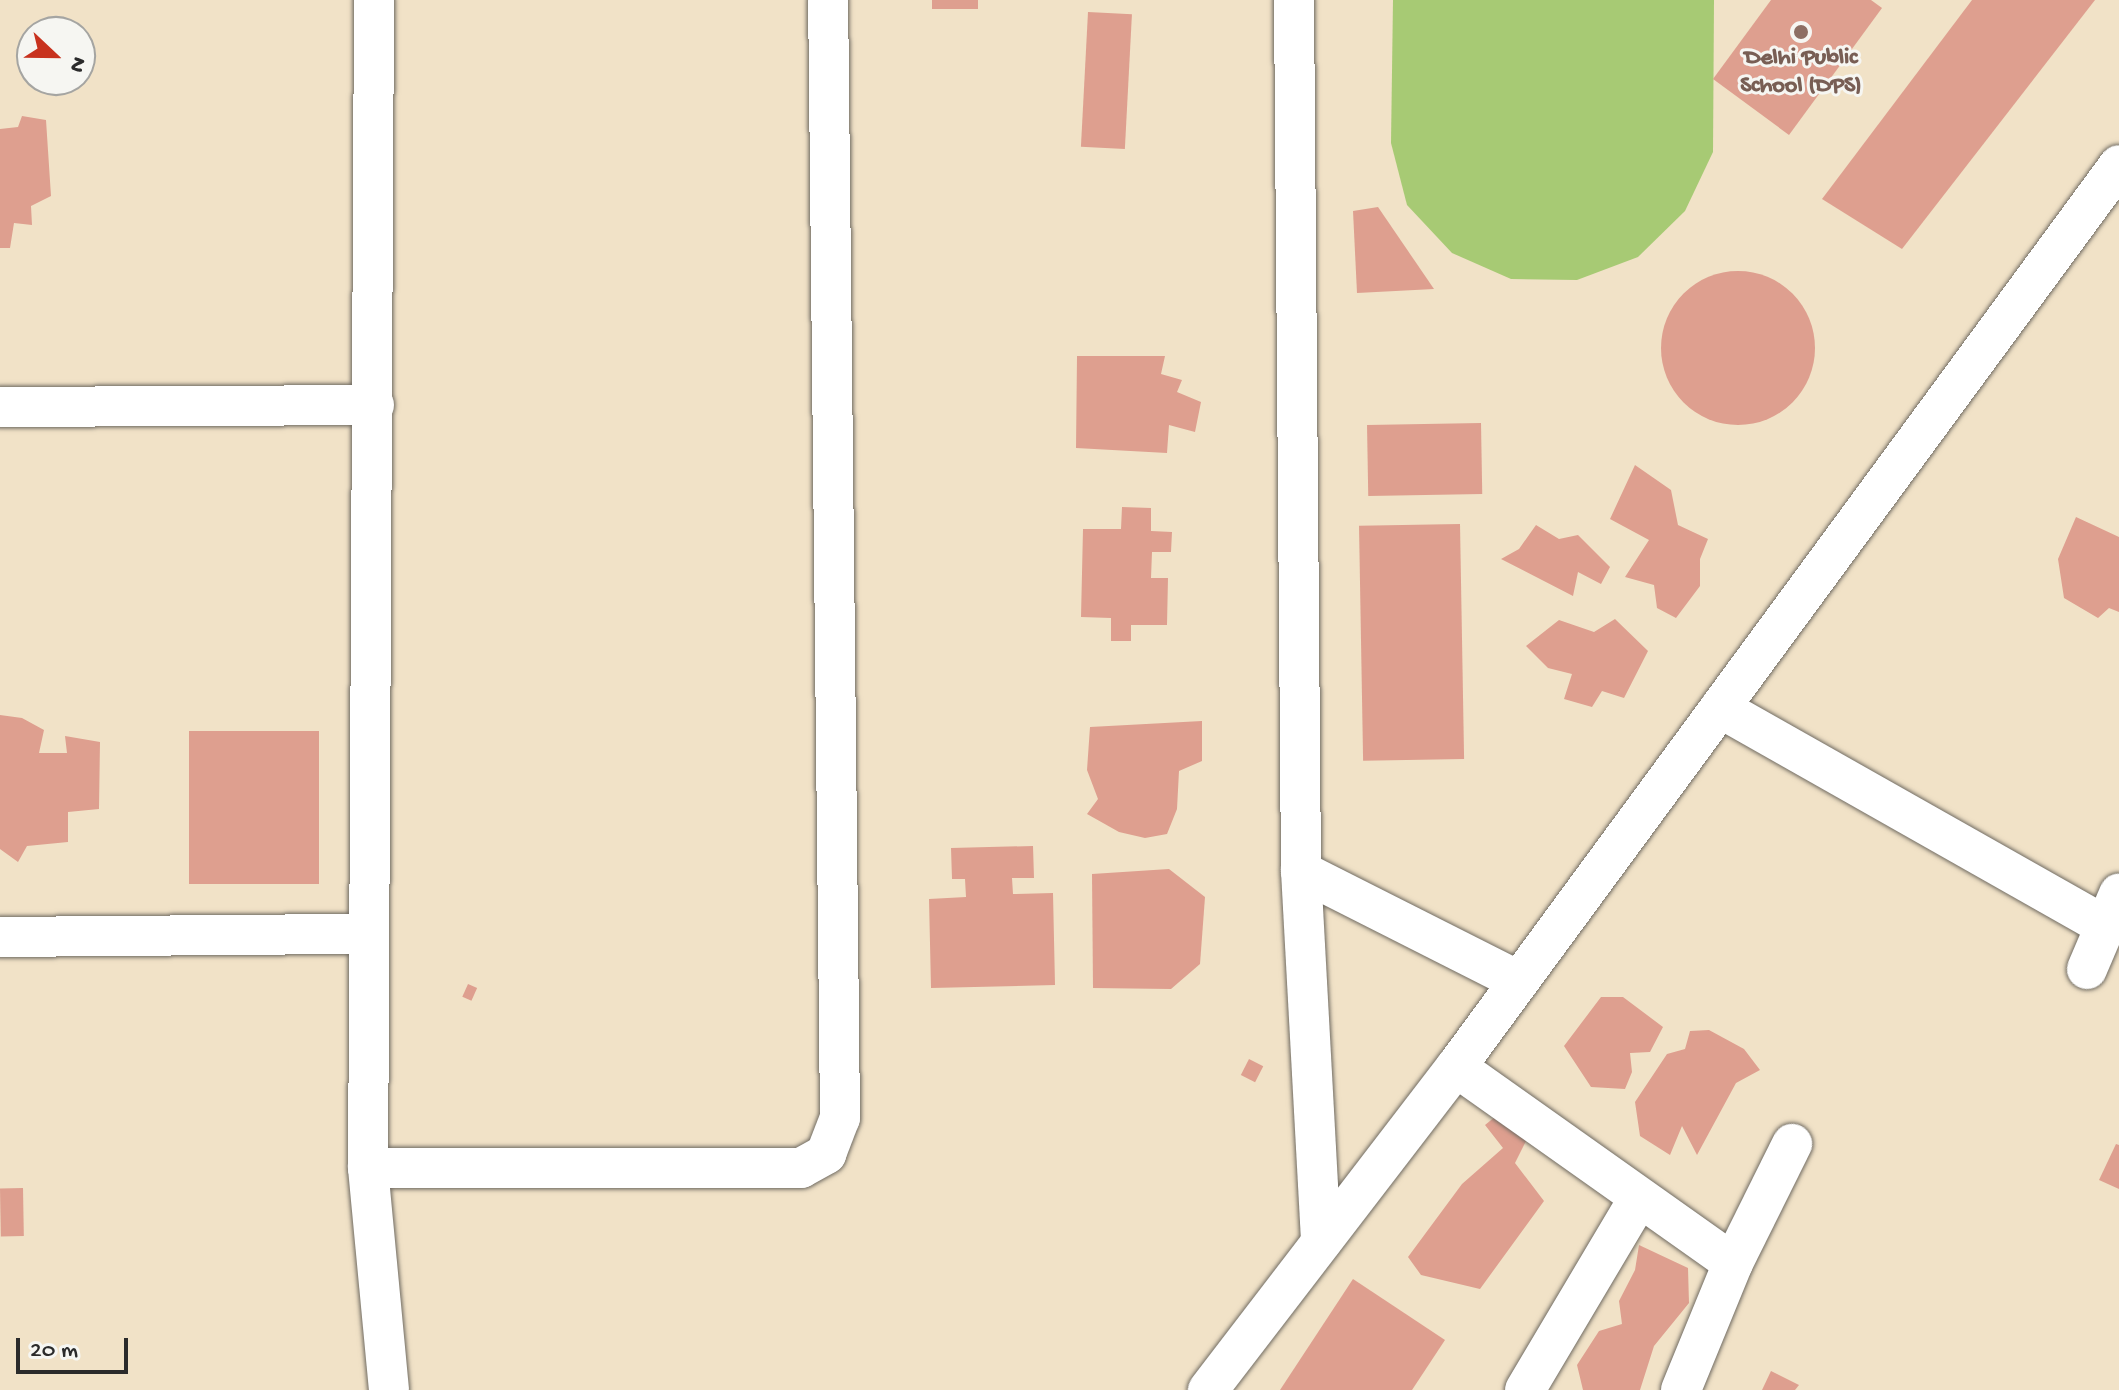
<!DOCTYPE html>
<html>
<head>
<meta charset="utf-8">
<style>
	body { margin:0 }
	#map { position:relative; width:2119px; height:1390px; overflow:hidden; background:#f1e2c7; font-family:"Gochi Hand",sans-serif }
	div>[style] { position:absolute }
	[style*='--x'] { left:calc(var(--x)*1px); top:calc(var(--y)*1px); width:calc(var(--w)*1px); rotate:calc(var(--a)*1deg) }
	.green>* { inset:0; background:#a7ca74 }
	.building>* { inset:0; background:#de9f8f; transform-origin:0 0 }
	.round { border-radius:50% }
	.roads { filter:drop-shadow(0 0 2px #706b62) drop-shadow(0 0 2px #706b62) }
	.minor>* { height:40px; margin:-20px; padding:0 20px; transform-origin:20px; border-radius:20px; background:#fff }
	.dots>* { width:22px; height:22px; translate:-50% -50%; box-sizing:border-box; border:4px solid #f6f6f2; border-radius:50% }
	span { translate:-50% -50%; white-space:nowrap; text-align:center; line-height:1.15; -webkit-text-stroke:6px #f6f6f2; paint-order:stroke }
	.education-label { font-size:24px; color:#785e54; font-weight:700 }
	.north { position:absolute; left:16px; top:16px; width:80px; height:80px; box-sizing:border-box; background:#f6f6f2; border:2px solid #a5a5a2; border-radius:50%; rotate:112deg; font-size:22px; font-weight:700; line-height:32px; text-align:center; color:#2b2b2b }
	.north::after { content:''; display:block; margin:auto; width:28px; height:36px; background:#c8321e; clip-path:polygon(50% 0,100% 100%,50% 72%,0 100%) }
	.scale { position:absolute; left:16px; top:1338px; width:112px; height:36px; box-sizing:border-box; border:4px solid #2b2b2b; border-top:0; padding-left:10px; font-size:24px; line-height:28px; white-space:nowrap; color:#2b2b2b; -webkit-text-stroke:6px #f6f6f2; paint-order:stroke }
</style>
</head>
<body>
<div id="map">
	<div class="green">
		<i style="clip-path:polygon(1393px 0,1714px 0,1713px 152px,1685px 211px,1638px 257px,1577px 280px,1511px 279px,1452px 253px,1407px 205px,1391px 143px)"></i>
	</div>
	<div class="building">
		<i style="left:932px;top:0;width:46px;height:9px"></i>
		<i style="clip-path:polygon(1771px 0,1871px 0,1882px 8px,1789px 135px,1713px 79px)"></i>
		<i style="clip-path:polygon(1972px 0,2095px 0,1902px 249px,1822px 199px)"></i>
		<i style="left:1088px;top:12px;width:44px;height:135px;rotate:3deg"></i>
		<i style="clip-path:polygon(22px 116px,46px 120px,51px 196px,31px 206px,32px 225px,14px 223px,10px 248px,0 248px,0 129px,18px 127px)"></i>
		<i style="clip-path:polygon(1378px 207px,1434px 289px,1357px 293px,1353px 211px)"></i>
		<i class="round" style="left:1661px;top:271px;width:154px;height:154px"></i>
		<i style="clip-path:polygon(1077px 356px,1165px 356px,1161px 374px,1182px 380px,1177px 392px,1201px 402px,1195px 432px,1169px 425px,1167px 453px,1076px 448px)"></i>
		<i style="left:1481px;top:423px;width:71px;height:114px;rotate:89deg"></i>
		<i style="clip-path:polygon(1635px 465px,1671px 490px,1678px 525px,1708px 539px,1700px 559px,1700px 586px,1676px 618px,1657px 608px,1654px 585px,1625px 577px,1649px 540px,1610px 519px)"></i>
		<i style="clip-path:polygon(1122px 507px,1151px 508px,1151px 531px,1172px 532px,1171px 552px,1152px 552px,1151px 578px,1168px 578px,1167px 625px,1131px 625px,1131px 641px,1111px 641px,1111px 618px,1081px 617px,1083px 529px,1121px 529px)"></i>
		<i style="clip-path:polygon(2076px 517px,2119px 537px,2119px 612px,2109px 608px,2098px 618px,2064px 598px,2058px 559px)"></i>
		<i style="left:1460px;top:524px;width:235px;height:101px;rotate:89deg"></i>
		<i style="clip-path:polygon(1536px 525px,1559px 539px,1578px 535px,1610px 567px,1601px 584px,1578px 572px,1573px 596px,1501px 559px,1519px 549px)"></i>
		<i style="clip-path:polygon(1615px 619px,1648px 651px,1624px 698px,1602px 691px,1592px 707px,1564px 699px,1572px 674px,1548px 668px,1526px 646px,1559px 620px,1594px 632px)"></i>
		<i style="clip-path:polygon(0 715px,22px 718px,44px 730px,39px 753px,67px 753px,65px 736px,100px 742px,99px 809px,68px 812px,68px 842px,27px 846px,18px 862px,0 849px)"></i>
		<i style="clip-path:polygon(1202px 721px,1202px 761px,1179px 771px,1177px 809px,1167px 834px,1145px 838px,1119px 832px,1087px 814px,1098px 799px,1087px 770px,1090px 727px)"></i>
		<i style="left:319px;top:731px;width:153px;height:130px;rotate:90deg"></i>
		<i style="clip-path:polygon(1033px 846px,1034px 878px,1012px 878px,1013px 894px,1053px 893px,1055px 985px,931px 988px,929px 899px,966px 897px,965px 879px,952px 879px,951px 848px)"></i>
		<i style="clip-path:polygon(1169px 869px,1205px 897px,1200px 964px,1171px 989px,1093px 988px,1092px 874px)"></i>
		<i style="left:468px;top:984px;width:10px;height:14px;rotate:24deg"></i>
		<i style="clip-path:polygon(1601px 997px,1623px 997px,1663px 1027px,1650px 1052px,1630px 1053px,1632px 1072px,1625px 1089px,1591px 1087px,1564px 1046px)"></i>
		<i style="clip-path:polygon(1709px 1030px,1744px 1049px,1760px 1070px,1736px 1083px,1697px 1155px,1682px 1126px,1670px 1155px,1640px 1136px,1635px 1102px,1667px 1054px,1685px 1049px,1690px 1031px)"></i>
		<i style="left:1249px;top:1059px;width:16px;height:18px;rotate:27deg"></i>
		<i style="clip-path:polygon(1501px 1112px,1530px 1133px,1515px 1163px,1544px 1201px,1480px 1289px,1421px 1275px,1408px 1257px,1462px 1184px,1503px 1148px,1485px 1125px)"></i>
		<i style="clip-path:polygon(2116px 1144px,2119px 1145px,2119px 1189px,2099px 1180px)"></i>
		<i style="left:23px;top:1188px;width:48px;height:23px;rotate:89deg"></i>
		<i style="clip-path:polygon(1639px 1245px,1688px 1268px,1689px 1303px,1654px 1346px,1640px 1390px,1583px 1390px,1577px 1365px,1599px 1331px,1622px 1324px,1619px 1301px,1635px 1270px)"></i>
		<i style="clip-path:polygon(1353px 1279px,1445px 1340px,1412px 1390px,1280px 1390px)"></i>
		<i style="clip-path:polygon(1771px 1371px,1799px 1385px,1795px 1390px,1762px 1390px)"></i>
	</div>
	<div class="roads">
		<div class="minor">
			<i style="--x:374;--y:0;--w:1168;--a:90.29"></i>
			<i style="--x:368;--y:1168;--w:223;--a:84.6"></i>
			<i style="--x:1294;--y:0;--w:871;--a:89.54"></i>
			<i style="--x:1301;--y:871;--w:371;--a:86.9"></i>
			<i style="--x:0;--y:407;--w:374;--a:-0.3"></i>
			<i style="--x:1720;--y:708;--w:441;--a:29.5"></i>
			<i style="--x:1301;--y:871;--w:244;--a:26.8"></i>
			<i style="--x:0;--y:937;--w:367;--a:-0.5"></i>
			<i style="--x:2087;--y:969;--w:82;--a:-66.9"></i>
			<i style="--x:1456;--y:1067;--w:339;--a:35.3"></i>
			<i style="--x:1733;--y:1263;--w:137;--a:112.3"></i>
			<i style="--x:368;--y:1168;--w:433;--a:0"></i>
			<i style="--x:801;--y:1168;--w:29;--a:-29"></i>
			<i style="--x:826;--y:1154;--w:39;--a:-69"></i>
			<i style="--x:840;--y:1118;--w:1118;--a:-90.61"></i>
			<i style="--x:1733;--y:1263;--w:133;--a:-63.6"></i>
			<i style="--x:1208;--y:1390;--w:407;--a:-52.5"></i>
			<i style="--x:1456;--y:1067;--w:1119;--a:-53.68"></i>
			<i style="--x:1525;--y:1390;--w:223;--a:-59.3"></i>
		</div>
	</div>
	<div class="dots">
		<i style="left:1801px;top:32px;background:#8d6e63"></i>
	</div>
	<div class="education-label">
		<span style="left:1801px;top:73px">Delhi Public<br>School (DPS)</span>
	</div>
	<div class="north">N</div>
	<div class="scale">20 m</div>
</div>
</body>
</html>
